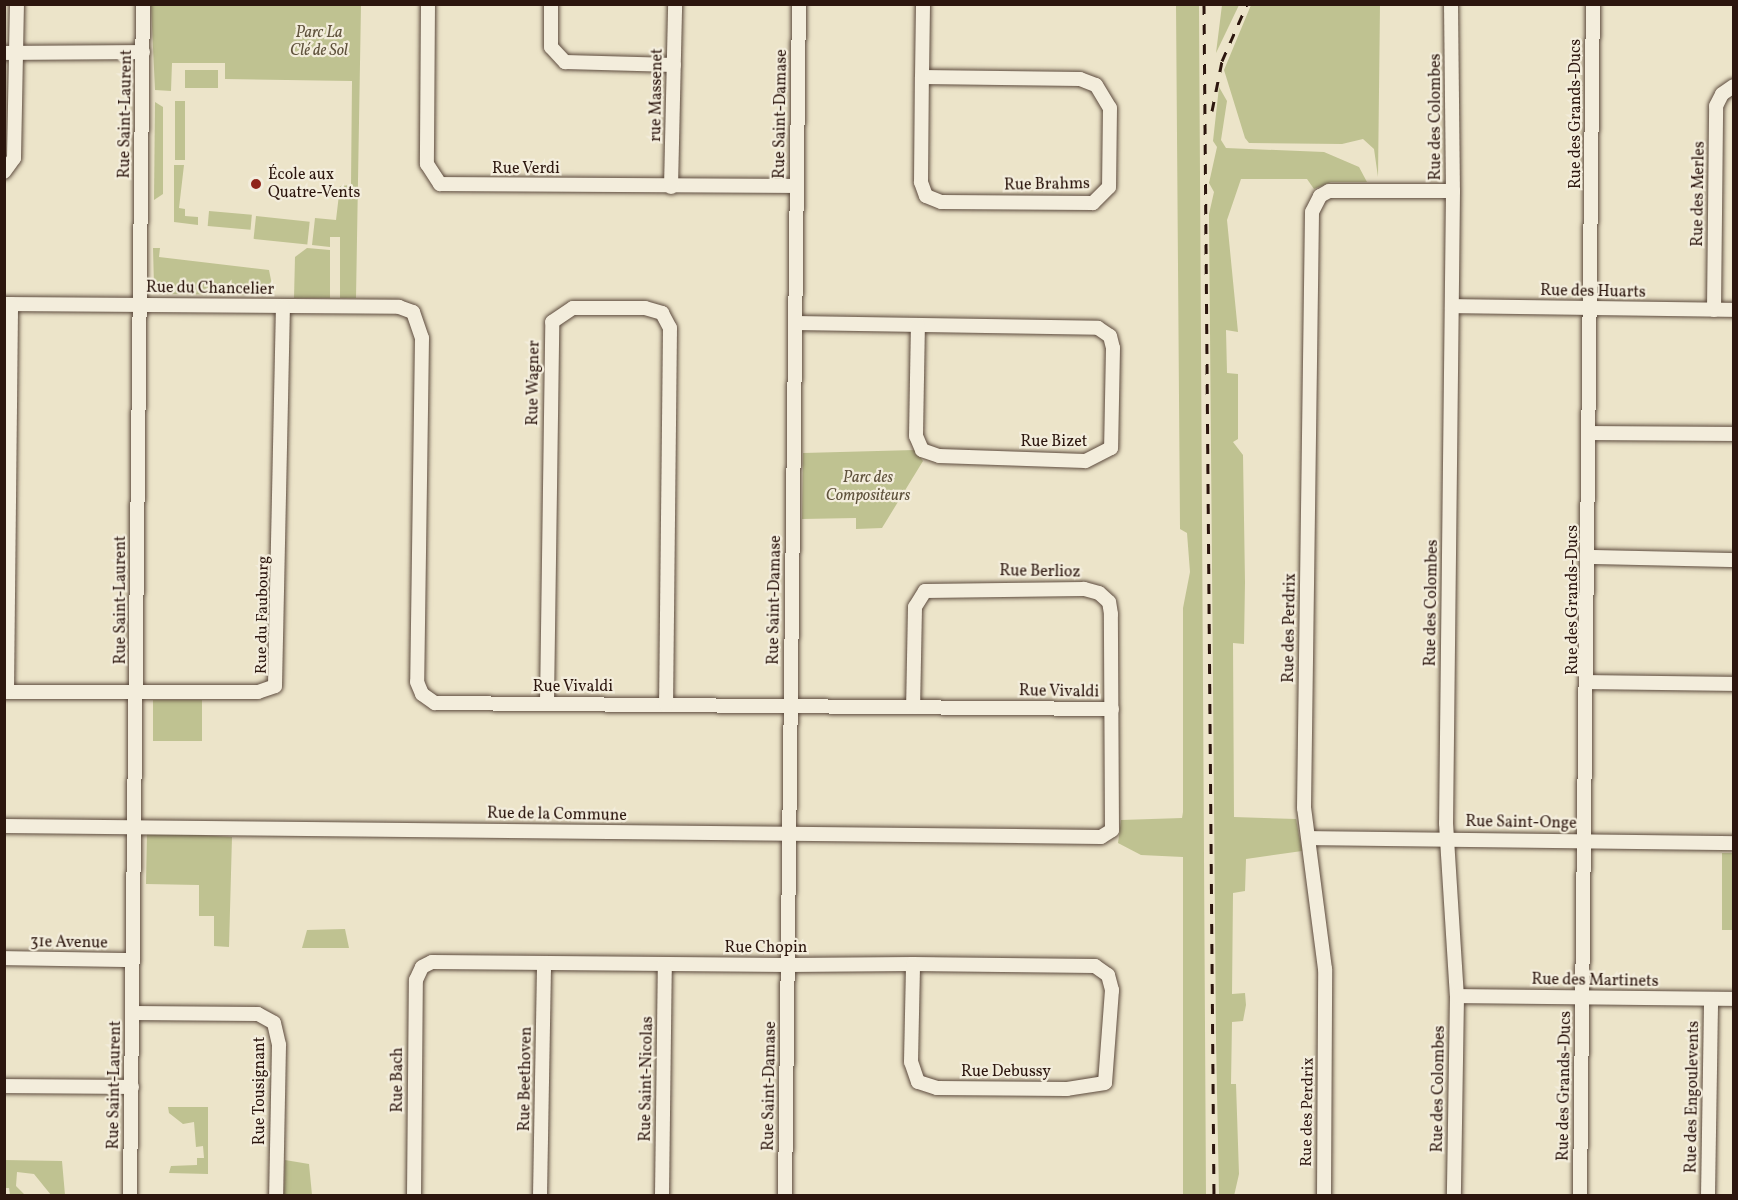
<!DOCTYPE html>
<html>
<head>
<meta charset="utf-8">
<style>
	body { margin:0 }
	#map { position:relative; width:1738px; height:1200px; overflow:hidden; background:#ece4c9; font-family:Vollkorn,serif }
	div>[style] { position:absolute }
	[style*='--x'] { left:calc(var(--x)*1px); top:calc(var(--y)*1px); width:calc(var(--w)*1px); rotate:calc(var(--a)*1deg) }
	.green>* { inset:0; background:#bfc291; transform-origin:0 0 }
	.roads { filter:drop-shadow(0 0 2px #5c4a3d) drop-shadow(0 0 2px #5c4a3d) }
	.minor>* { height:14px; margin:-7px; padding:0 7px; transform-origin:7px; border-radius:7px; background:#f3eddc }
	.rail>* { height:3px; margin-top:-1.5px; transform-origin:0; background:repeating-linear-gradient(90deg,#2c160e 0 10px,transparent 0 20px) }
	.dots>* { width:16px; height:16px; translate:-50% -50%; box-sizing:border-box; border:3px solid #f3eddc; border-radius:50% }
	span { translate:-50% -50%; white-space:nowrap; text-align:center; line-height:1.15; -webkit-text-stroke:4.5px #f3eddc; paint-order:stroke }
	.park-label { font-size:16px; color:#5f523c; font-style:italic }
	.street-label { font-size:16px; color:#2c160e }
	.poi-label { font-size:16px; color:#2c160e }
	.left { translate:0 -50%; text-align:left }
	.frame { position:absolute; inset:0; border:6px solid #2c160e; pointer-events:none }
</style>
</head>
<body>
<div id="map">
	<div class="green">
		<i style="clip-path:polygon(151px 5px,361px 5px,356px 298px,340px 298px,340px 237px,330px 237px,330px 247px,312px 245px,315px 218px,336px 220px,340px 186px,351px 185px,352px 81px,225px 79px,225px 63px,172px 63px,171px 91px,155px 90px)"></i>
		<i style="clip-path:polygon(1176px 5px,1199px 5px,1206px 1196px,1183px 1195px,1183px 857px,1141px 855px,1118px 843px,1121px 820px,1182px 818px,1183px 812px,1183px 608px,1190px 572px,1187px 533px,1180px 529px)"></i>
		<i style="clip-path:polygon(1222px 5px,1239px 5px,1216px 53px)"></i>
		<i style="clip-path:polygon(1251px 5px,1380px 5px,1378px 177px,1374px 149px,1363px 139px,1342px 144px,1249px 143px,1245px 138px,1224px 70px)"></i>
		<i style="left:185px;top:70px;width:33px;height:18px"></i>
		<i style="clip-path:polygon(1219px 87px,1227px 101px,1221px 140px,1226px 148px,1324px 152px,1359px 167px,1367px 182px,1331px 182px,1314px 189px,1307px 179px,1241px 179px,1227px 220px,1238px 332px,1226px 330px,1227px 373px,1238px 374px,1238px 439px,1233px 442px,1243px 455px,1245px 582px,1244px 644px,1233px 643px,1234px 817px,1296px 819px,1302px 851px,1246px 859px,1245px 891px,1233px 893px,1232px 994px,1245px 993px,1246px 1005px,1243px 1021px,1232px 1022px,1231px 1084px,1236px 1084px,1239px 1174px,1234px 1196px,1219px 1195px,1216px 1040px,1209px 214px,1214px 192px,1209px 183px,1217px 147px,1213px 141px)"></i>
		<i style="left:175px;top:101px;width:10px;height:59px"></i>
		<i style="clip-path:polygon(155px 102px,163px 107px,163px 194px,154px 200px)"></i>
		<i style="clip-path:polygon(174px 165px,184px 165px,179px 208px,185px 209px,185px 216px,198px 217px,198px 225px,174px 222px)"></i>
		<i style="left:209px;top:211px;width:43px;height:15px;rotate:5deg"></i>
		<i style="left:256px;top:216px;width:54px;height:23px;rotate:6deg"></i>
		<i style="clip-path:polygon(153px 248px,160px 248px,159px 257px,269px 270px,274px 295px,160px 294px,154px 287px)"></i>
		<i style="clip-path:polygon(307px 248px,330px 250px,330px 298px,294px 298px,295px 257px)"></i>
		<i style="clip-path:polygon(915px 450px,923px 461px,882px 528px,856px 529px,856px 518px,802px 519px,803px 453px)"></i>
		<i style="left:153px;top:700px;width:49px;height:41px"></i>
		<i style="clip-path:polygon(147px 832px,232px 837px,229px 947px,214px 946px,214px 916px,199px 916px,199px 885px,146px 884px)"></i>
		<i style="left:1722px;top:853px;width:12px;height:77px"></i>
		<i style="clip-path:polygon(345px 929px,349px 948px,302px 948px,307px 930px)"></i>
		<i style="clip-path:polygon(168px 1107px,208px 1107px,208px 1174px,169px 1173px,171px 1166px,197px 1165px,197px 1158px,204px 1158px,203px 1146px,196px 1147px,194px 1122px,183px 1124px,169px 1113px)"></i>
		<i style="clip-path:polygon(4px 1160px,62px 1161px,65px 1195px,51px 1195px,34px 1174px,17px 1172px,16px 1186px,25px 1195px,10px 1195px,9px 1188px,5px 1188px)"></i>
		<i style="clip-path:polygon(285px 1160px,309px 1164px,312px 1195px,284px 1195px)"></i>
	</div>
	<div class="roads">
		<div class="minor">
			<i style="--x:428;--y:4;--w:160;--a:90.4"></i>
			<i style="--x:427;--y:164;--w:24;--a:57"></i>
			<i style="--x:440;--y:184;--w:357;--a:0.3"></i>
			<i style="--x:551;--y:4;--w:43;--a:90"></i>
			<i style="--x:551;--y:47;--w:21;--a:47"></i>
			<i style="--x:565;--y:62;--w:109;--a:1.6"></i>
			<i style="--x:1451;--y:4;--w:187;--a:89.4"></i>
			<i style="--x:1453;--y:191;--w:632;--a:90.63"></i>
			<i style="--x:1446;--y:823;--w:173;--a:86.4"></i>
			<i style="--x:1457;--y:996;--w:200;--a:90.9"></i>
			<i style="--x:4;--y:53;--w:139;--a:-0.4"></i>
			<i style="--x:922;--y:77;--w:158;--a:0.7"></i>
			<i style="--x:1080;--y:79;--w:17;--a:21"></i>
			<i style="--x:1096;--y:85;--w:27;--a:59"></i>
			<i style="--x:1110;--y:108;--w:79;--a:90.7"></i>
			<i style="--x:1109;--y:187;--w:23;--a:135"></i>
			<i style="--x:1093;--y:203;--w:152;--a:-179.6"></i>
			<i style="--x:941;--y:202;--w:16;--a:-158"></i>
			<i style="--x:926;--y:196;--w:15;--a:-110"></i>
			<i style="--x:921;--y:182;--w:105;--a:-89.5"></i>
			<i style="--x:922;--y:77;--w:73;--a:-89.2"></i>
			<i style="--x:4;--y:172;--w:17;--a:-54"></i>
			<i style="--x:14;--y:158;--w:154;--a:-88.9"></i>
			<i style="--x:671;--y:187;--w:183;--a:-88.7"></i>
			<i style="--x:4;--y:304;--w:395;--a:0.4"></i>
			<i style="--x:399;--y:307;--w:15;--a:20"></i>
			<i style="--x:413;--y:312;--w:28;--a:71"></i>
			<i style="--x:422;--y:338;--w:344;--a:90.8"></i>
			<i style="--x:417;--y:682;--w:13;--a:67"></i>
			<i style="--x:422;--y:694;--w:16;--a:35"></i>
			<i style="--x:435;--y:703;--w:677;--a:0.51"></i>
			<i style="--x:1452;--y:306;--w:282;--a:0.8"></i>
			<i style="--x:1714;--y:310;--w:204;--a:-89.4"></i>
			<i style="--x:1716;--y:106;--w:13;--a:-63"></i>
			<i style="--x:1722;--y:94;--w:14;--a:-34"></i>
			<i style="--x:795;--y:323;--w:303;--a:0.9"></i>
			<i style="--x:1098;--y:328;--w:14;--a:34"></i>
			<i style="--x:1110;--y:336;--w:12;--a:76"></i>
			<i style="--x:1113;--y:348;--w:100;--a:91.1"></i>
			<i style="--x:1111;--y:448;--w:29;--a:153"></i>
			<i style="--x:1085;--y:461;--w:146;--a:-178"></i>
			<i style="--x:939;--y:456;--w:18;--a:-161"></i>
			<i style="--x:922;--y:450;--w:15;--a:-113"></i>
			<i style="--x:916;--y:436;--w:111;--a:-89"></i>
			<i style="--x:1591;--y:433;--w:143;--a:0.4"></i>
			<i style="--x:1589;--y:557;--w:145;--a:1.2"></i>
			<i style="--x:1589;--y:682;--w:145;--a:0.8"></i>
			<i style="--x:4;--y:692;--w:254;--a:0"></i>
			<i style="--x:258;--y:692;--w:18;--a:-19"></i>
			<i style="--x:275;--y:686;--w:380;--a:-88.8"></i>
			<i style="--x:7;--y:692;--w:388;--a:-89.4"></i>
			<i style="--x:547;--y:703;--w:381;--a:-89.2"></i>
			<i style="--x:552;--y:322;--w:25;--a:-34"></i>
			<i style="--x:573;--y:308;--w:72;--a:0"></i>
			<i style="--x:645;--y:308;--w:18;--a:16"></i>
			<i style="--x:662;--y:313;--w:17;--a:62"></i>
			<i style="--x:670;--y:328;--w:377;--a:90.6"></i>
			<i style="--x:4;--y:826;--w:1097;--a:0.57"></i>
			<i style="--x:1101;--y:837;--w:13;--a:-32"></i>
			<i style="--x:1112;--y:830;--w:216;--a:-90.3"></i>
			<i style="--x:1111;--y:614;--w:12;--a:-99"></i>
			<i style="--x:1109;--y:602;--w:13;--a:-138"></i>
			<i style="--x:1099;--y:593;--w:16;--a:-165"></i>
			<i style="--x:1084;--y:589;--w:159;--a:179.3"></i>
			<i style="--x:925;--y:591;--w:19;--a:122"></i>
			<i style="--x:915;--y:607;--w:100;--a:91.1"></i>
			<i style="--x:1309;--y:838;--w:425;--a:0.7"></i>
			<i style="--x:4;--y:958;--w:129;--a:0.9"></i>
			<i style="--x:1457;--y:996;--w:277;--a:0.6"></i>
			<i style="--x:133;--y:1013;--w:125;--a:0.5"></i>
			<i style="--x:258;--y:1014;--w:18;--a:29"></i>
			<i style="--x:274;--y:1023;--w:23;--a:77"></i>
			<i style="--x:279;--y:1045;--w:151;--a:91.1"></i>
			<i style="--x:4;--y:1086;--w:128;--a:0.4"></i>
			<i style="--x:130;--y:1196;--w:1192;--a:-89.38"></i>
			<i style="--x:414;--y:1196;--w:216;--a:-89.5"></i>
			<i style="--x:416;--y:980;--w:14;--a:-65"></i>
			<i style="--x:422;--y:967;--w:11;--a:-27"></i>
			<i style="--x:432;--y:962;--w:356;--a:0.5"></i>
			<i style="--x:788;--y:965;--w:125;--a:-0.5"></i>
			<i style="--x:913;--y:964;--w:182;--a:0.6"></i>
			<i style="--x:1095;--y:966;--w:16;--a:35"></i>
			<i style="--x:1108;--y:975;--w:16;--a:75"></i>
			<i style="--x:1112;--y:990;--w:93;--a:94.3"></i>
			<i style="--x:1105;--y:1083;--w:38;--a:171"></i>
			<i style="--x:1067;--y:1089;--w:130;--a:-179.6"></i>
			<i style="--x:937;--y:1088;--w:20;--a:-162"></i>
			<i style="--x:918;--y:1082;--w:21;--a:-109"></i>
			<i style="--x:911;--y:1062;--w:98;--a:-88.8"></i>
			<i style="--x:540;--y:1196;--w:233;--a:-89"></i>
			<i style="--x:662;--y:1196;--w:232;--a:-89.3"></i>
			<i style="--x:785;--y:1196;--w:1192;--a:-89.33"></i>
			<i style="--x:1324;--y:1196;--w:227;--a:-89.7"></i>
			<i style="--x:1325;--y:969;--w:162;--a:-97.4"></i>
			<i style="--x:1304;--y:808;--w:596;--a:-89.23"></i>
			<i style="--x:1312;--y:212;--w:18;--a:-63"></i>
			<i style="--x:1320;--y:196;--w:10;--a:-29"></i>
			<i style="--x:1329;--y:191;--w:124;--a:0"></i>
			<i style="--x:1580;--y:1196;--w:1192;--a:-89.38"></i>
			<i style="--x:1708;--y:1196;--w:197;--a:-89.1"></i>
		</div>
	</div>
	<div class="rail">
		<i style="--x:1204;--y:4;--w:1192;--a:89.52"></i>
		<i style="--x:1212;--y:111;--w:51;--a:-78.7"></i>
		<i style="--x:1222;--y:61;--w:62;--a:-66.3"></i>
	</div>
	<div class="dots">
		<i style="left:256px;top:184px;background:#8f2418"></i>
	</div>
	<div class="park-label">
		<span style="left:319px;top:42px">Parc La<br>Clé de Sol</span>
		<span style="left:868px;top:487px">Parc des<br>Compositeurs</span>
	</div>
	<div class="street-label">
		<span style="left:657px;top:95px;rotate:-89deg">rue Massenet</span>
		<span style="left:126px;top:114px;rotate:-89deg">Rue Saint-Laurent</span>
		<span style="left:781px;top:114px;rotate:-89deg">Rue Saint-Damase</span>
		<span style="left:1576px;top:114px;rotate:-90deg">Rue des Grands-Ducs</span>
		<span style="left:1436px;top:117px;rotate:-90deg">Rue des Colombes</span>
		<span style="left:526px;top:169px">Rue Verdi</span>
		<span style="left:1047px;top:185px;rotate:-1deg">Rue Brahms</span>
		<span style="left:1699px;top:194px;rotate:-89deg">Rue des Merles</span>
		<span style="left:210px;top:289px;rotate:1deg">Rue du Chancelier</span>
		<span style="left:1593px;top:292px;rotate:1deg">Rue des Huarts</span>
		<span style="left:534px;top:383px;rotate:-89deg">Rue Wagner</span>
		<span style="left:1054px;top:442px">Rue Bizet</span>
		<span style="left:1040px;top:572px;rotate:1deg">Rue Berlioz</span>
		<span style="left:121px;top:600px;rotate:-90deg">Rue Saint-Laurent</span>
		<span style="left:775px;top:600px;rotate:-89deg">Rue Saint-Damase</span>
		<span style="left:1573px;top:600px;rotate:-90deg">Rue des Grands-Ducs</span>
		<span style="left:1432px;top:603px;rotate:-89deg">Rue des Colombes</span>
		<span style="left:263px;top:615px;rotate:-89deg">Rue du Faubourg</span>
		<span style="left:1290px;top:628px;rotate:-89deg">Rue des Perdrix</span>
		<span style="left:573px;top:687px">Rue Vivaldi</span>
		<span style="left:1059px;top:692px;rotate:1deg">Rue Vivaldi</span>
		<span style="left:557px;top:815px;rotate:1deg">Rue de la Commune</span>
		<span style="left:1521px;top:823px;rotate:1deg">Rue Saint-Onge</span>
		<span style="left:69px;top:943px;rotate:1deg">31e Avenue</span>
		<span style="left:766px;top:948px">Rue Chopin</span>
		<span style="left:1595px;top:981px;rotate:1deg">Rue des Martinets</span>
		<span style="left:1006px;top:1072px">Rue Debussy</span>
		<span style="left:526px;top:1079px;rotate:-89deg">Rue Beethoven</span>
		<span style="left:647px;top:1079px;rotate:-89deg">Rue Saint-Nicolas</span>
		<span style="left:398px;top:1080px;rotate:-90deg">Rue Bach</span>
		<span style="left:115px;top:1085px;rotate:-89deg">Rue Saint-Laurent</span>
		<span style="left:770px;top:1086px;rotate:-89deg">Rue Saint-Damase</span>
		<span style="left:1565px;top:1086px;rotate:-89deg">Rue des Grands-Ducs</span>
		<span style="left:1439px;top:1089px;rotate:-89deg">Rue des Colombes</span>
		<span style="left:260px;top:1091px;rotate:-90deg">Rue Tousignant</span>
		<span style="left:1693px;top:1097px;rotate:-89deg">Rue des Engoulevents</span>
		<span style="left:1308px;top:1112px;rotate:-89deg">Rue des Perdrix</span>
	</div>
	<div class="poi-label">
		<span class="left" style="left:268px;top:184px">École aux<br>Quatre-Vents</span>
	</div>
	<div class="frame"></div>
</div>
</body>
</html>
